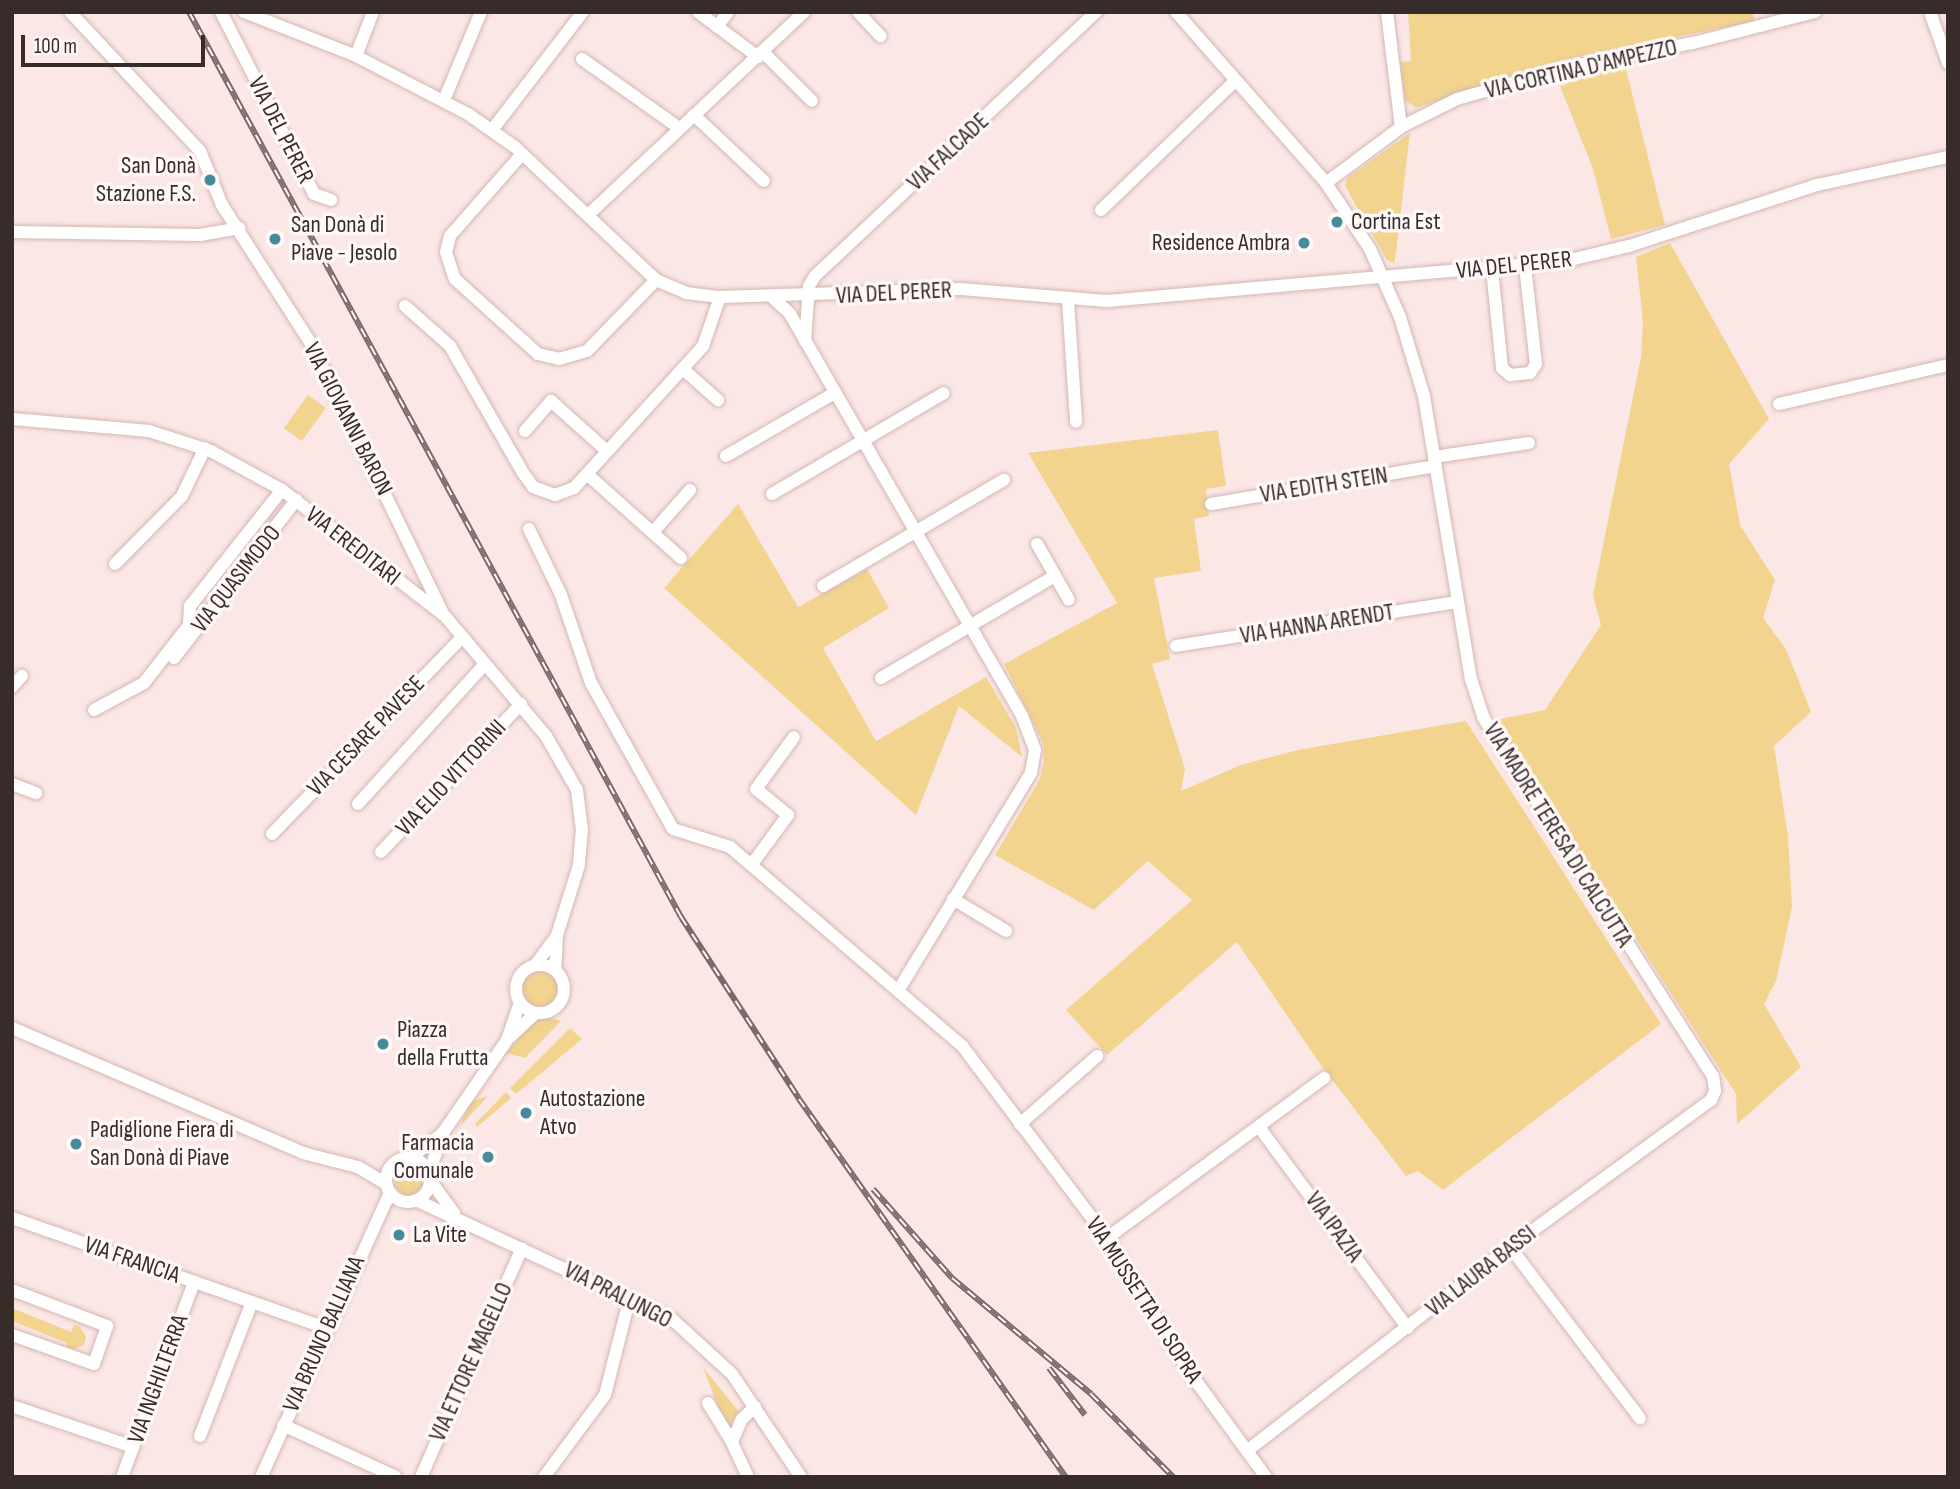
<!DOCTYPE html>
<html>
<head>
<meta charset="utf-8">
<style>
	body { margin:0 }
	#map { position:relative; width:1960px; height:1489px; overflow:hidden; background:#fbe8e6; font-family:"Sofia Sans Condensed",sans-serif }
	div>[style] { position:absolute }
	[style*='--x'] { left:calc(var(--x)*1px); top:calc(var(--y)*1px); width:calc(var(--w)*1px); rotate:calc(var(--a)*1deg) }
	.green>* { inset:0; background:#f2d48f; transform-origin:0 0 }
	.round { border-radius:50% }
	.roads { filter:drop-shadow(0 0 2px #d4b6b4) drop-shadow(0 0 2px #d4b6b4) }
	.minor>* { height:12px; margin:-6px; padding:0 6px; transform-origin:6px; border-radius:6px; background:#fff }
	.minor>.ring { margin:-6px; padding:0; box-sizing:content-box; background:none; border:12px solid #fff; border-radius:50% }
	.rail>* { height:6px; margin-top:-3px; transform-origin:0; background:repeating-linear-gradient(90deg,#fff8f8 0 10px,#7a6b6a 0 20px); box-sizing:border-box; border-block:2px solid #7a6b6a }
	.dots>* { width:19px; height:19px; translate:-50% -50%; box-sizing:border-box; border:4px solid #fff8f8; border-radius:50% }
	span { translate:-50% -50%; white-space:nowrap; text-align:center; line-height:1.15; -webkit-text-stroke:7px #fff8f8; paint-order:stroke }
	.street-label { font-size:24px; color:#382c2b }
	.poi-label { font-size:24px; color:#382c2b }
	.right { translate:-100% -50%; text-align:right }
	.left { translate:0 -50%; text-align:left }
	.frame { position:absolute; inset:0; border:14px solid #382c2b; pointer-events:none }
	.scale { position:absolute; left:21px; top:35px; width:184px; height:32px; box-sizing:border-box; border:4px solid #382c2b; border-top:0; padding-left:9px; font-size:21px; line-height:24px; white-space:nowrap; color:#382c2b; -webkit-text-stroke:5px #fff8f8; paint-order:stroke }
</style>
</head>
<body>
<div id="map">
	<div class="green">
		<i style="clip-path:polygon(1408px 12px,1752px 12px,1755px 21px,1562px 60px,1416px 108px,1405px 100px,1400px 62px,1411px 61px)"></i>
		<i style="clip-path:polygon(1626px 69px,1665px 225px,1611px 239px,1593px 169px,1560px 86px,1566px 84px,1564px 78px)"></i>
		<i style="clip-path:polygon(1410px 133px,1396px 253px,1394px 263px,1387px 260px,1345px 186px,1347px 178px)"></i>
		<i style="clip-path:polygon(1670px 243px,1769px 419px,1729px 464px,1740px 525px,1775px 580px,1763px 618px,1786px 649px,1811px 712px,1774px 746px,1788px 836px,1792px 907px,1776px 981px,1764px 1004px,1801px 1067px,1737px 1124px,1736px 1094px,1495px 720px,1545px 710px,1601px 625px,1593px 595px,1641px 357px,1643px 322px,1636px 257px)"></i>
		<i style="left:308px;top:395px;width:22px;height:41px;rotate:36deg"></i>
		<i style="clip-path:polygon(1218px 430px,1226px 486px,1206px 489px,1209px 516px,1194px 519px,1201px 571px,1154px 578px,1170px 659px,1152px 664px,1185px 769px,1181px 791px,1241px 765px,1298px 750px,1466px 721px,1661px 1024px,1443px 1190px,1418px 1171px,1406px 1176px,1320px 1064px,1237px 942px,1107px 1055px,1066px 1010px,1192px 900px,1148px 861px,1094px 910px,995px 855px,1040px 779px,1044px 761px,1043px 743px,1004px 664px,1117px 603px,1028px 453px)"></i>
		<i style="clip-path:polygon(738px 504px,798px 607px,867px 569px,889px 608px,823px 648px,876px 741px,986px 677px,1016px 728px,1022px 757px,959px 706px,916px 815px,664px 588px)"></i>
		<i class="round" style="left:522px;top:971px;width:36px;height:36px"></i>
		<i style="clip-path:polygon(552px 1018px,561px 1021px,525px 1058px,506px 1053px,534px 1020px)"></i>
		<i style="clip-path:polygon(570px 1028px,582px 1039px,516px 1094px,510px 1088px)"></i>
		<i style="clip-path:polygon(506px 1092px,511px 1098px,477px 1127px,475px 1124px)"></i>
		<i style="clip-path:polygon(488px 1096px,460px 1126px,471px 1101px)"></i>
		<i class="round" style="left:395px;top:1167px;width:28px;height:28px"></i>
		<i style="clip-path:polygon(12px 1308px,71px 1332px,74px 1325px,79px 1326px,86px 1336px,84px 1345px,71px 1350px,66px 1349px,67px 1343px,12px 1321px)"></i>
		<i style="clip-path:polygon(703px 1367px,739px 1412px,729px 1426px,724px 1422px)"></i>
	</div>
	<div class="roads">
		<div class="minor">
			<i style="--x:70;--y:12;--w:190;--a:46.9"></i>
			<i style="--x:200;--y:151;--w:58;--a:67.8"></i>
			<i style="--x:222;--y:205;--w:169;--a:57.3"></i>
			<i style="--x:313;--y:347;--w:296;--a:64"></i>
			<i style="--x:221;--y:12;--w:204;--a:62.9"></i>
			<i style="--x:314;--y:194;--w:18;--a:19"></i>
			<i style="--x:244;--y:12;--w:120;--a:21.4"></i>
			<i style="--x:356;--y:56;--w:126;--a:27.4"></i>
			<i style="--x:468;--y:114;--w:57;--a:35.1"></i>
			<i style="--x:515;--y:147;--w:194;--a:43.3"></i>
			<i style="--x:656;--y:280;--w:33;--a:23"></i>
			<i style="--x:686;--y:293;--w:34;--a:7"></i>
			<i style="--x:720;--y:297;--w:241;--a:-1.9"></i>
			<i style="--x:961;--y:289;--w:146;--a:4.7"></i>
			<i style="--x:1107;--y:301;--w:461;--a:-5"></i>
			<i style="--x:1566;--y:261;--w:65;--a:-13.4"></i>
			<i style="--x:1629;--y:246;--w:198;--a:-18"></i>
			<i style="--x:1817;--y:185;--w:134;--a:-12.1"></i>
			<i style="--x:698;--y:12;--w:75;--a:36.9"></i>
			<i style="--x:858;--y:12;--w:33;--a:47"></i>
			<i style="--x:1176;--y:12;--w:227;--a:48.7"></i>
			<i style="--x:1326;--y:183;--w:79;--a:56.3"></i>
			<i style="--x:1370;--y:249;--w:74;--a:66.2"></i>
			<i style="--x:1400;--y:317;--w:83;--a:73.1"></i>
			<i style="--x:1424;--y:396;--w:287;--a:80.6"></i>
			<i style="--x:1471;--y:679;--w:40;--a:72"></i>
			<i style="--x:1483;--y:717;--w:426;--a:57.4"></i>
			<i style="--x:1713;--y:1076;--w:15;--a:82"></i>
			<i style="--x:1715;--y:1091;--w:10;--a:114"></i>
			<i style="--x:1711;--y:1100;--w:249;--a:143.8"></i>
			<i style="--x:1510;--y:1247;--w:333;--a:142.2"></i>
			<i style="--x:1387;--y:12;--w:116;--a:83.1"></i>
			<i style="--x:1930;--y:12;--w:54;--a:70.6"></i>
			<i style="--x:717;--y:27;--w:19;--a:-54"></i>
			<i style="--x:763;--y:52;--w:69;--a:45"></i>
			<i style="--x:356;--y:56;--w:47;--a:-68.9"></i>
			<i style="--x:582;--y:59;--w:119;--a:35.4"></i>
			<i style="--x:444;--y:100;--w:95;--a:-67.2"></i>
			<i style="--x:694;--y:115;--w:96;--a:43.3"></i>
			<i style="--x:492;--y:130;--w:149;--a:-52.4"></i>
			<i style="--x:522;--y:154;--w:109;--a:131.3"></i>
			<i style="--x:450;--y:236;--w:16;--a:104"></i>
			<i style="--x:446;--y:252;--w:28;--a:72"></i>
			<i style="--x:455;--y:279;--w:112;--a:42.1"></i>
			<i style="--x:538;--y:354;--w:22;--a:13"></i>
			<i style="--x:559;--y:359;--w:29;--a:-16"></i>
			<i style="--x:587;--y:351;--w:99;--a:-45.8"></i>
			<i style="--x:1326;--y:183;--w:94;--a:-36.7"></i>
			<i style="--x:1401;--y:127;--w:63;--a:-26.6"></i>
			<i style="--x:1457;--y:99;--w:116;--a:-15.9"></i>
			<i style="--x:1569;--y:67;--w:126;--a:-11"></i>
			<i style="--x:1693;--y:43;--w:126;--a:-14.3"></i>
			<i style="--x:1101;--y:210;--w:186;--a:-43.9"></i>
			<i style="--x:588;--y:215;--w:296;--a:-43.2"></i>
			<i style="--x:12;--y:232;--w:188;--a:0.9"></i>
			<i style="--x:200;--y:235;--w:40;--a:-10"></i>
			<i style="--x:1492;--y:269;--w:100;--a:84.2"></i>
			<i style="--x:1502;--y:368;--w:11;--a:41"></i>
			<i style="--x:1510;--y:375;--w:20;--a:-6"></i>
			<i style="--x:1530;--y:373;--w:11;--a:-56"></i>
			<i style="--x:1536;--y:364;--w:99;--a:-96.4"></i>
			<i style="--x:771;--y:296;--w:26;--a:43"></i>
			<i style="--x:790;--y:314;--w:464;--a:60"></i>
			<i style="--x:1022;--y:716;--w:36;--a:69"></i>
			<i style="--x:1035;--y:750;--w:23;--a:100"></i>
			<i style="--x:1031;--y:773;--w:253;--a:121.4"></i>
			<i style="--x:1068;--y:300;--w:122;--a:86.2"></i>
			<i style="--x:405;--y:306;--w:60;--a:41.6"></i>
			<i style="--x:450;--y:346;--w:146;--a:60.1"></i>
			<i style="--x:523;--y:473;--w:17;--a:54"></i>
			<i style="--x:533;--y:487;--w:23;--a:20"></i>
			<i style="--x:555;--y:495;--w:20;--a:-20"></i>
			<i style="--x:574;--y:488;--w:192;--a:-47.7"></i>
			<i style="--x:703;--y:346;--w:52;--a:-70.9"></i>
			<i style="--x:805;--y:341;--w:55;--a:-85.8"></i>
			<i style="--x:809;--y:286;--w:12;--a:-59"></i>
			<i style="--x:815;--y:276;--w:386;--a:-43.2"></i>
			<i style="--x:683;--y:369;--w:47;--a:41.5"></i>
			<i style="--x:1779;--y:404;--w:173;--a:-13"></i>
			<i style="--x:12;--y:419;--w:138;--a:5"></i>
			<i style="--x:149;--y:431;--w:65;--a:17.9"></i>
			<i style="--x:211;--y:451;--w:81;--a:28.8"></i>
			<i style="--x:282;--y:490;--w:206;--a:37.7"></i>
			<i style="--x:445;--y:616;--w:157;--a:49.9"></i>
			<i style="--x:546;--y:736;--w:62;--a:60.1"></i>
			<i style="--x:577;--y:790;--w:39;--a:83"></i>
			<i style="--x:582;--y:829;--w:36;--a:95"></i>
			<i style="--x:579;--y:865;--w:73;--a:107.4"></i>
			<i style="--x:557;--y:935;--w:35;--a:93"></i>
			<i style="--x:525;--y:431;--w:40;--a:-49"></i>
			<i style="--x:551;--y:401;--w:75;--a:41.8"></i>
			<i style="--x:726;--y:456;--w:124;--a:-30.1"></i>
			<i style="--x:1434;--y:457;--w:96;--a:-8.4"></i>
			<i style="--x:587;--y:474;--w:126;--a:41.8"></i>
			<i style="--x:772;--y:494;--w:199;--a:-30.4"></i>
			<i style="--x:1211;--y:504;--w:228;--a:-9.6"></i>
			<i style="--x:529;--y:529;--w:73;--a:64.1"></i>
			<i style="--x:561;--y:595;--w:93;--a:71.2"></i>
			<i style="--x:591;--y:683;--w:167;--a:60.7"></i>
			<i style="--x:673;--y:829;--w:60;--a:17.5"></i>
			<i style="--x:730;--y:847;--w:307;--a:40.6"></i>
			<i style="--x:963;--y:1047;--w:239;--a:53"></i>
			<i style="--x:1107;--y:1238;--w:163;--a:58.3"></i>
			<i style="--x:1193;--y:1377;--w:124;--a:53.9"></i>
			<i style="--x:653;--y:532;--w:56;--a:-48.6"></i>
			<i style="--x:1037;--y:544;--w:64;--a:60.3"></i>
			<i style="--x:115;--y:564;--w:95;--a:-45.4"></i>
			<i style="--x:182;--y:496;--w:53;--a:-64.4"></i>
			<i style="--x:823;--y:586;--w:210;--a:-30.4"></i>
			<i style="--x:1176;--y:646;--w:285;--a:-8.9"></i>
			<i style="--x:174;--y:658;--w:200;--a:-52.3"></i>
			<i style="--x:881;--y:678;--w:202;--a:-30.4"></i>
			<i style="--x:12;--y:687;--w:15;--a:-48"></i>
			<i style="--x:94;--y:710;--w:57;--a:-28.4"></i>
			<i style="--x:144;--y:683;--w:73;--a:-52.2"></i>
			<i style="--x:189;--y:625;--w:19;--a:-87"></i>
			<i style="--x:190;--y:606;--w:148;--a:-51.6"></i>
			<i style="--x:12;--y:784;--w:26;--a:21"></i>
			<i style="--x:358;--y:804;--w:189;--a:-47.8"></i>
			<i style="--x:272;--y:834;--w:271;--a:-46"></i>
			<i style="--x:381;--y:852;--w:204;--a:-46.6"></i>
			<i style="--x:752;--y:864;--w:61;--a:-53.7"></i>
			<i style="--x:788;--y:815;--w:41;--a:-140.9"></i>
			<i style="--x:756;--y:789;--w:64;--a:-53.8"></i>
			<i style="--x:953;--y:899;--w:62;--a:31.1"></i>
			<i class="ring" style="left:516px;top:965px;width:36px;height:36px"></i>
			<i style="--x:535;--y:965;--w:36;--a:-53"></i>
			<i style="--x:12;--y:1028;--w:317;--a:23.2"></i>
			<i style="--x:303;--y:1153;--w:57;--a:14.3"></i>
			<i style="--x:358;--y:1167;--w:33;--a:31"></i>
			<i style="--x:510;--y:1037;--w:35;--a:-43"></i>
			<i style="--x:1020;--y:1124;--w:103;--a:-41.4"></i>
			<i style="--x:1259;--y:1127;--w:250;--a:53.5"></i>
			<i style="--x:410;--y:1158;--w:39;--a:-37"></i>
			<i class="ring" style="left:386px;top:1158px;width:32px;height:32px"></i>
			<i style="--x:429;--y:1174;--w:42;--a:-72"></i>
			<i style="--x:442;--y:1134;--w:114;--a:-55.3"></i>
			<i style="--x:507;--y:1040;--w:39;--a:-71"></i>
			<i style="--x:430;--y:1180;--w:41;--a:54"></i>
			<i style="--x:416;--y:1200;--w:284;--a:25"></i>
			<i style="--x:673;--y:1320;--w:80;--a:42.5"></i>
			<i style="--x:732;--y:1374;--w:124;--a:56.2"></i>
			<i style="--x:12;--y:1218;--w:333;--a:19.3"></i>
			<i style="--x:1107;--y:1238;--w:270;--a:-36.4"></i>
			<i style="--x:1510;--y:1247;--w:215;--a:52.8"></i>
			<i style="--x:12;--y:1290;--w:102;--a:20.8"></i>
			<i style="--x:107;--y:1326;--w:40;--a:108.9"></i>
			<i style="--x:94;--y:1364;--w:87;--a:-160.5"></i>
			<i style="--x:708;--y:1403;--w:46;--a:58.4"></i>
			<i style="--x:12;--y:1406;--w:128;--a:18.7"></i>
			<i style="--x:283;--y:1425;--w:124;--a:24.7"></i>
			<i style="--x:200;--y:1436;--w:144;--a:-68.8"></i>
			<i style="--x:122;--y:1477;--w:208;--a:-69.7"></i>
			<i style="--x:261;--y:1477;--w:312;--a:-65.6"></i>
			<i style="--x:421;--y:1477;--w:250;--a:-66.2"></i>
			<i style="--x:544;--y:1477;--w:102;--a:-53.4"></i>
			<i style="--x:605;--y:1395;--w:101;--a:-75.7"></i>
			<i style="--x:748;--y:1477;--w:38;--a:-115"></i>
			<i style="--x:732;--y:1442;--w:25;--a:-67"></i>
			<i style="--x:742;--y:1419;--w:18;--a:-43"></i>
		</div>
	</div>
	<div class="rail">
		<i style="--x:189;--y:12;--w:1030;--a:61.47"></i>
		<i style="--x:681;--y:917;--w:217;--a:57"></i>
		<i style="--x:799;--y:1099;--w:463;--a:54.8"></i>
		<i style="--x:873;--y:1189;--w:119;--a:48.4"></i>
		<i style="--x:952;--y:1278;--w:181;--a:39.8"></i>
		<i style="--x:1091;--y:1394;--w:117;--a:45.3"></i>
		<i style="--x:1049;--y:1368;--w:59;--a:52.5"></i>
	</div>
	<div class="dots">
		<i style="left:210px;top:180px;background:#478a99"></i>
		<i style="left:1337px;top:222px;background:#478a99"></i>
		<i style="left:275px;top:239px;background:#478a99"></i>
		<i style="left:1304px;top:243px;background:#478a99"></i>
		<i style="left:383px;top:1044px;background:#478a99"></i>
		<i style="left:526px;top:1113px;background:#478a99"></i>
		<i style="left:76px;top:1144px;background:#478a99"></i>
		<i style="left:488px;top:1157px;background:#478a99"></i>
		<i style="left:399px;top:1235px;background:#478a99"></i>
	</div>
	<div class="street-label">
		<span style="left:1581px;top:69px;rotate:-13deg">VIA CORTINA D'AMPEZZO</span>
		<span style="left:281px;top:130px;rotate:63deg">VIA DEL PERER</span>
		<span style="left:948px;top:152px;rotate:-43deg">VIA FALCADE</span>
		<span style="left:1514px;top:265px;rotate:-6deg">VIA DEL PERER</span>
		<span style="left:894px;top:293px;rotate:-3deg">VIA DEL PERER</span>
		<span style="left:348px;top:419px;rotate:63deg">VIA GIOVANNI BARON</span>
		<span style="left:1324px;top:485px;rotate:-9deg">VIA EDITH STEIN</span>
		<span style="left:353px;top:546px;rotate:38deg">VIA EREDITARI</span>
		<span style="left:236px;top:579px;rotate:-52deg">VIA QUASIMODO</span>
		<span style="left:1317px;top:624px;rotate:-9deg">VIA HANNA ARENDT</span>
		<span style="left:366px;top:736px;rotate:-46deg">VIA CESARE PAVESE</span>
		<span style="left:451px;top:778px;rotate:-47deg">VIA ELIO VITTORINI</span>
		<span style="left:1558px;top:835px;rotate:58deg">VIA MADRE TERESA DI CALCUTTA</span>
		<span style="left:1334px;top:1227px;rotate:54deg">VIA IPAZIA</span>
		<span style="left:132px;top:1260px;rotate:19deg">VIA FRANCIA</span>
		<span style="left:1481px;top:1271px;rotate:-38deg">VIA LAURA BASSI</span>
		<span style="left:618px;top:1295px;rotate:27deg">VIA PRALUNGO</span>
		<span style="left:1144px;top:1300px;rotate:57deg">VIA MUSSETTA DI SOPRA</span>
		<span style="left:324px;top:1334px;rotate:-66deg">VIA BRUNO BALLIANA</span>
		<span style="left:471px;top:1362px;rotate:-66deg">VIA ETTORE MAGELLO</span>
		<span style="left:158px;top:1379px;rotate:-70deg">VIA INGHILTERRA</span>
	</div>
	<div class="poi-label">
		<span class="right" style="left:196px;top:180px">San Donà<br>Stazione F.S.</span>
		<span class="left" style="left:1351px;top:222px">Cortina Est</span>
		<span class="left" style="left:291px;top:239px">San Donà di<br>Piave - Jesolo</span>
		<span class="right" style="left:1290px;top:243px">Residence Ambra</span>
		<span class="left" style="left:397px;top:1044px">Piazza<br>della Frutta</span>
		<span class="left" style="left:540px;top:1113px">Autostazione<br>Atvo</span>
		<span class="left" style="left:90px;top:1144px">Padiglione Fiera di<br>San Donà di Piave</span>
		<span class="right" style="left:474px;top:1157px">Farmacia<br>Comunale</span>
		<span class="left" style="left:413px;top:1235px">La Vite</span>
	</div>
	<div class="frame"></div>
	<div class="scale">100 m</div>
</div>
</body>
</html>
